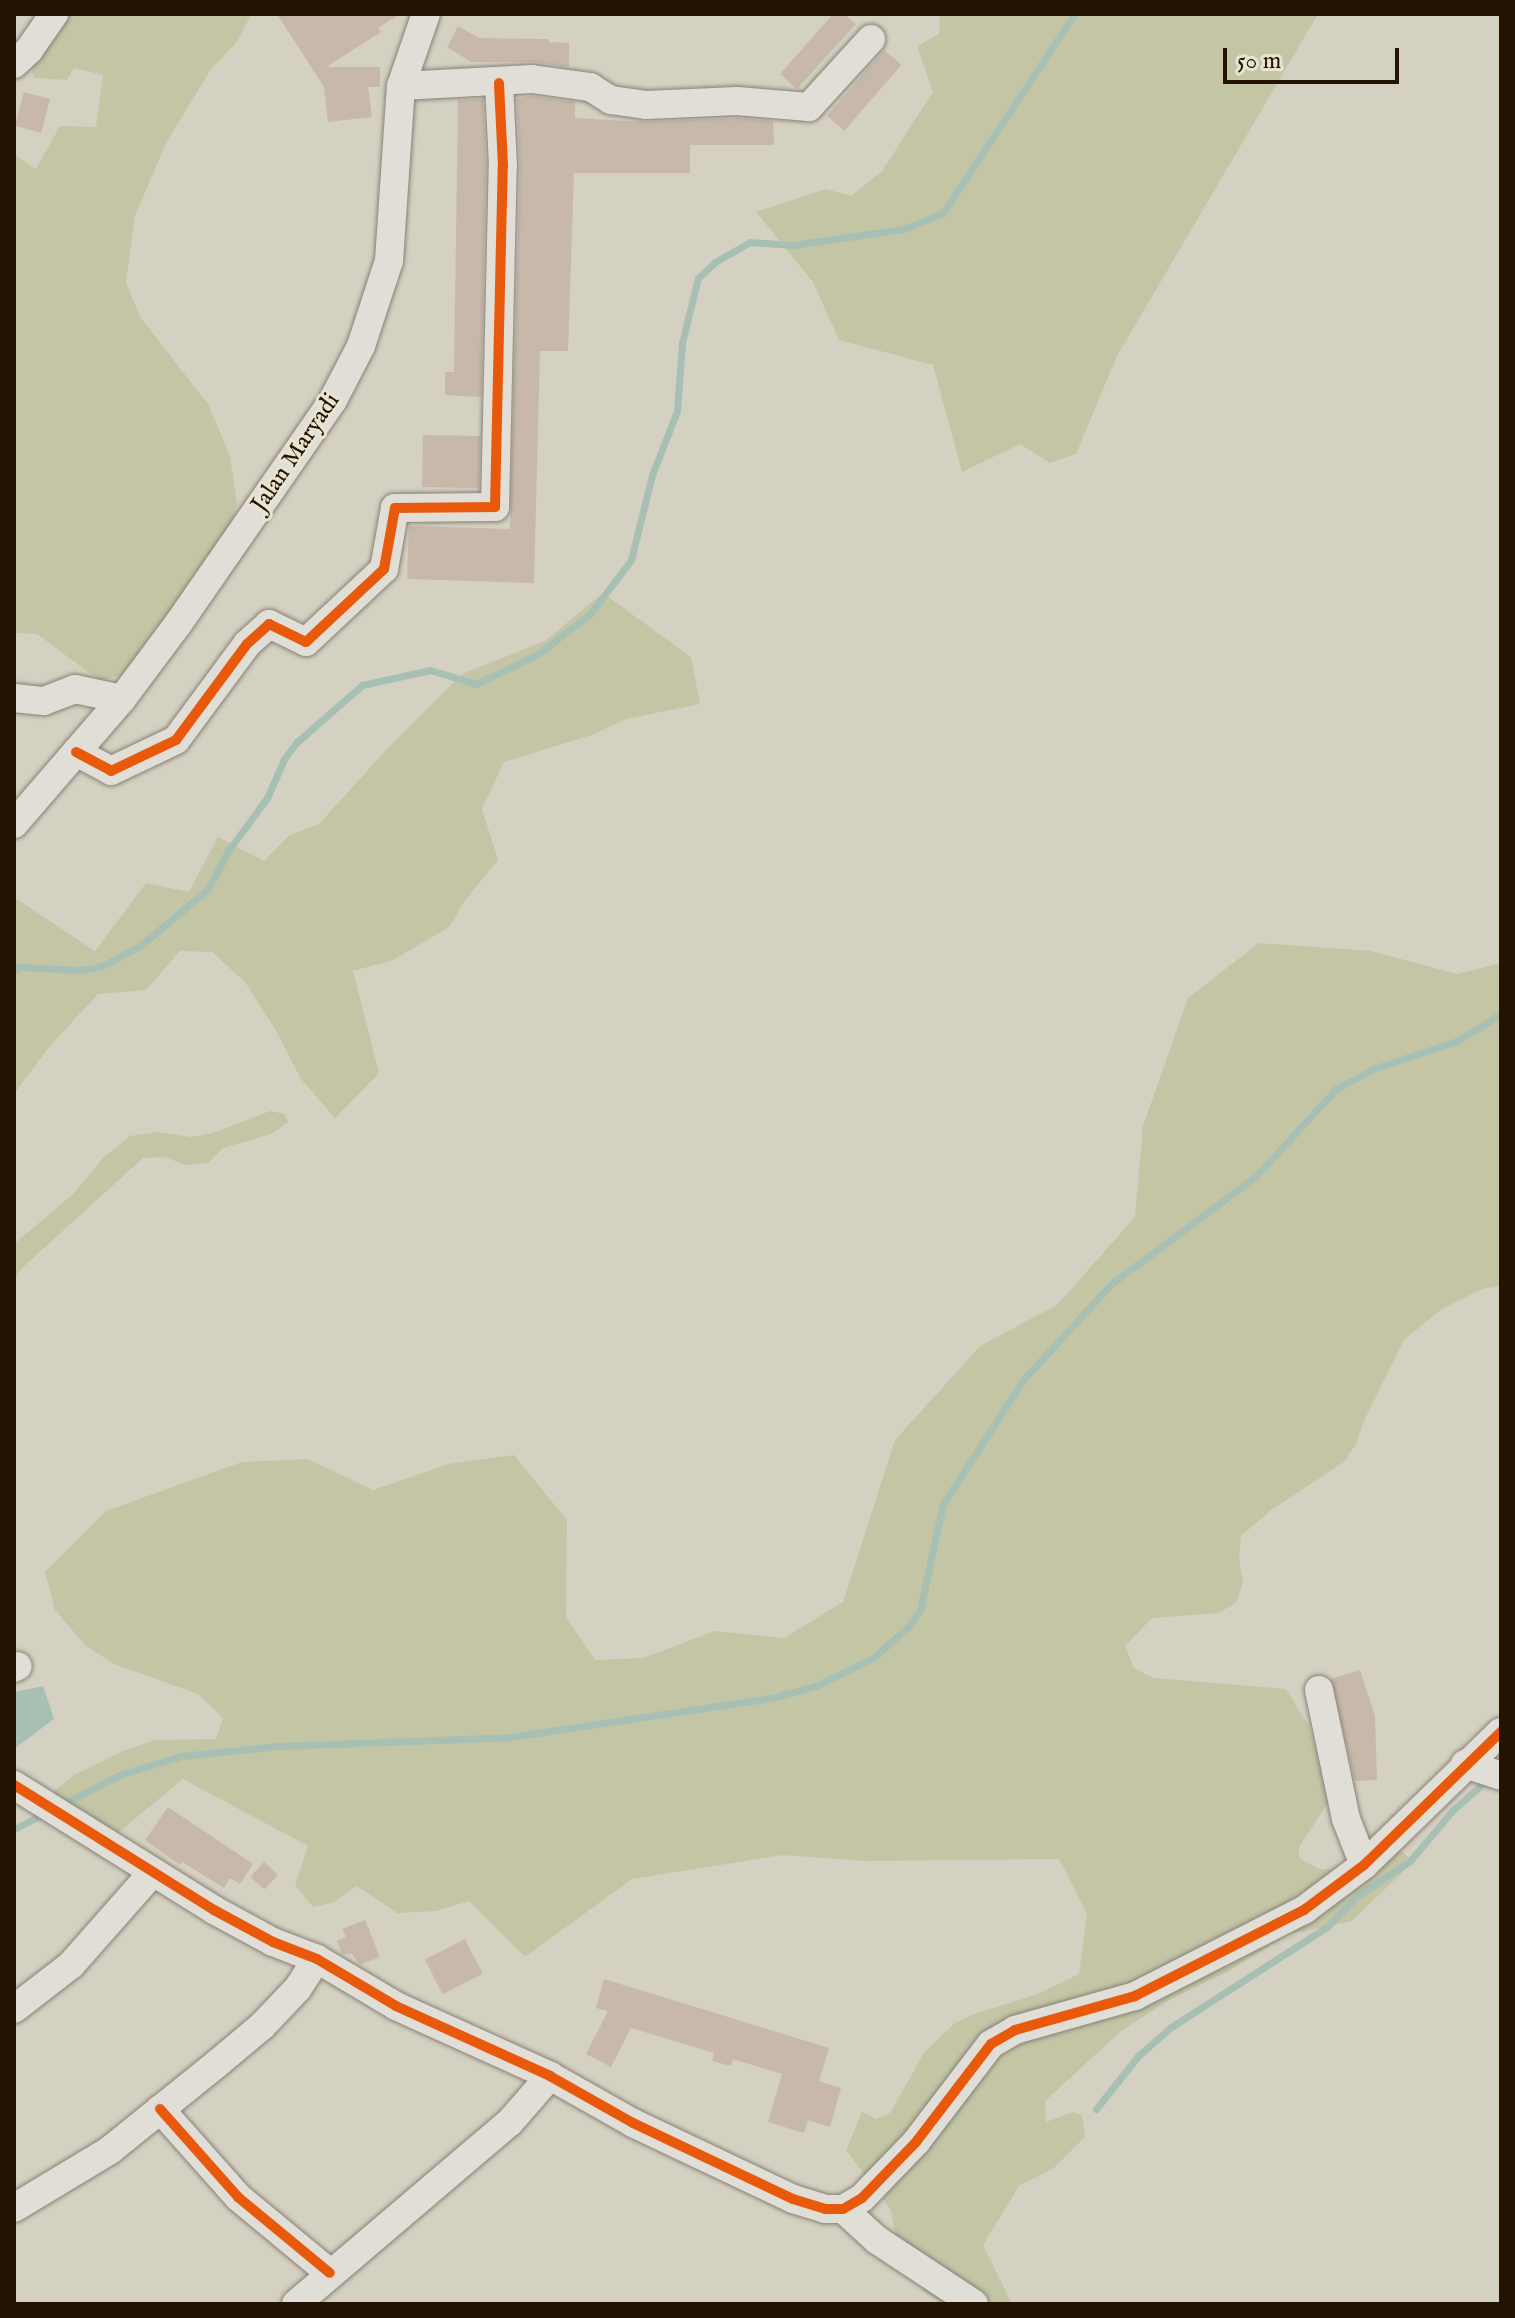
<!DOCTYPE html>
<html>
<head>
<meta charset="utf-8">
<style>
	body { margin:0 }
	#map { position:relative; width:1515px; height:2318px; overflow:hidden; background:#d5d1c2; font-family:"IM FELL English",serif }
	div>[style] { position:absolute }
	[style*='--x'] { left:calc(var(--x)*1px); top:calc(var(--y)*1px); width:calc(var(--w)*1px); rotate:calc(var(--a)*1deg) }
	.green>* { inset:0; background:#c3c5a5 }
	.water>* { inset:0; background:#a7c0b3 }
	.stream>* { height:7px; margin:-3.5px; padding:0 3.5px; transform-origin:3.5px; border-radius:3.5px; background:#a7c0b3 }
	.building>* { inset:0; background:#c7b8ab; transform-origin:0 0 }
	.roads { filter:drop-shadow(0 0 2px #868277) drop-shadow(0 0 2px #868277) }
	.minor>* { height:28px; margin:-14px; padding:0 14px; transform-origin:14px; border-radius:14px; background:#e0ded6 }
	.cycleway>* { height:10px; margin:-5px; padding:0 5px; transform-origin:5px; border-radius:5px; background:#e8590c }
	span { translate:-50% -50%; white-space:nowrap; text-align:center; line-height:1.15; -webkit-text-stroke:6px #e9e4d2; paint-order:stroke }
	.street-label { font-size:24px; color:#231300 }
	.frame { position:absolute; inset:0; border:16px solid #231300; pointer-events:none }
	.scale { position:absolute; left:1223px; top:48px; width:176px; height:36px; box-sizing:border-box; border:4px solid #231300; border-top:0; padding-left:10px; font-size:24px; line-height:28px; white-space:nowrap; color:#231300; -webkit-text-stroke:6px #e9e4d2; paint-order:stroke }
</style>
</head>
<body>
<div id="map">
	<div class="green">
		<i style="clip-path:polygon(50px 14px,252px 14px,235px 44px,211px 69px,166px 143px,135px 216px,126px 282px,140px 317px,208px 404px,230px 456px,237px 504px,226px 544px,121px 676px,99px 680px,37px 634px,14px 633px,14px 154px,36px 169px,60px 126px,96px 127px,103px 75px,74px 68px,67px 80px,34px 78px,28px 60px)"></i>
		<i style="clip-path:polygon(940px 14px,1318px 14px,1117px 356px,1076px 454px,1050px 463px,1020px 444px,962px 472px,933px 365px,839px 340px,813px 282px,756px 212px,826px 189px,851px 196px,882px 171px,933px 92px,917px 46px,939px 34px)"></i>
		<i style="clip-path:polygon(603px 593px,691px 657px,700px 704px,626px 719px,592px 735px,504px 762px,482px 809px,498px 860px,466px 899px,449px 927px,393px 960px,353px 971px,379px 1073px,335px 1118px,301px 1079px,275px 1029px,245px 982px,212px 952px,180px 951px,146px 990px,98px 994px,49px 1047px,14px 1094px,14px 897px,95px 951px,146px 883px,189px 892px,218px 837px,264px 861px,288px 836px,319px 824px,386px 750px,462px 674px,545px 641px)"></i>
		<i style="clip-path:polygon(1259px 943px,1371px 951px,1457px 974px,1501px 963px,1501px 1286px,1482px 1289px,1442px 1309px,1404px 1340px,1363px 1423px,1356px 1444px,1344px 1462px,1270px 1511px,1241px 1536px,1239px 1559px,1243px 1583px,1236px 1603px,1218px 1613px,1152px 1618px,1125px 1646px,1134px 1668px,1153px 1678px,1286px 1689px,1308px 1725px,1323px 1771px,1329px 1801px,1299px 1847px,1299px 1858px,1319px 1869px,1331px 1869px,1393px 1845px,1414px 1861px,1352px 1921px,1290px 1934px,1227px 1972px,1171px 1999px,1121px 2031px,1045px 2101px,1046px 2122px,1073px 2112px,1082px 2115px,1085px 2137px,1054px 2168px,1019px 2186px,983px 2245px,1012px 2304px,943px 2304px,924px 2291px,897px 2248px,891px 2210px,846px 2150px,862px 2112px,876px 2119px,890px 2113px,924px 2053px,955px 2023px,974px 2014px,1038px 1994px,1079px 1974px,1087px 1913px,1059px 1859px,865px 1861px,782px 1855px,632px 1879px,525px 1957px,469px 1901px,436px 1911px,397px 1913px,357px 1886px,334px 1902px,313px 1907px,295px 1885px,308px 1846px,183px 1779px,114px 1836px,47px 1797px,74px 1775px,125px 1750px,155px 1740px,216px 1739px,223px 1718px,198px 1694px,114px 1664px,86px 1646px,55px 1610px,45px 1572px,106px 1511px,242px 1462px,308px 1459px,373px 1490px,449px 1464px,514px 1455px,567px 1520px,566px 1617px,595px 1660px,643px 1658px,715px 1631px,784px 1638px,843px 1602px,895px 1440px,980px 1346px,1057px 1305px,1135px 1217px,1143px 1126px,1188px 998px)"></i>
		<i style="clip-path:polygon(270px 1111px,285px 1114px,288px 1122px,271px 1134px,223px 1148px,208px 1163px,186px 1165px,164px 1157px,143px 1158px,22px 1268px,14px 1280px,14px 1244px,73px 1194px,104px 1157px,130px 1136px,158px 1132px,191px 1137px,213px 1133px)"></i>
	</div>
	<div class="water">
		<i style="clip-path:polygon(43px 1686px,54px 1719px,14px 1749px,14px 1692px)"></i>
	</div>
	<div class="stream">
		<i style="--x:14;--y:971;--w:6;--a:-39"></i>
		<i style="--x:19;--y:967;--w:63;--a:2.7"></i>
		<i style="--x:82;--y:970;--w:20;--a:-11"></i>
		<i style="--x:102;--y:966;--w:43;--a:-27.8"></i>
		<i style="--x:140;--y:946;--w:89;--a:-40"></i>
		<i style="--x:208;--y:889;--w:43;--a:-62.2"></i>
		<i style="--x:228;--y:851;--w:66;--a:-53.7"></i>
		<i style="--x:267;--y:798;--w:43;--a:-66.4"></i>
		<i style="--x:284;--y:759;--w:21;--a:-53"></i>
		<i style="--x:297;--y:742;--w:86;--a:-41.2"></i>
		<i style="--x:362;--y:685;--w:70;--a:-12.4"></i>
		<i style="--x:430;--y:670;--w:48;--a:16.9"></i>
		<i style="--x:476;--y:684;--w:69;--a:-25.8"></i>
		<i style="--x:538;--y:654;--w:66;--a:-37.6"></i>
		<i style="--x:590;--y:614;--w:68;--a:-52.8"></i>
		<i style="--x:631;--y:560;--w:88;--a:-76.1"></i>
		<i style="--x:652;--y:475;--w:69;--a:-68.7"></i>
		<i style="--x:677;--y:411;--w:68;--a:-85.8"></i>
		<i style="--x:682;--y:343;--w:67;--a:-76.2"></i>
		<i style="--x:698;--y:278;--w:23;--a:-43"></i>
		<i style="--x:715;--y:262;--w:40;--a:-29.7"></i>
		<i style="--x:750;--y:242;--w:43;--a:4"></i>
		<i style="--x:793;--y:245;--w:112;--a:-8.2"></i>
		<i style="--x:904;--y:229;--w:42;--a:-22.3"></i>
		<i style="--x:943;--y:213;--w:238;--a:-56.6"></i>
		<i style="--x:59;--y:1806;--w:68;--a:-27.3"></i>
		<i style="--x:119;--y:1775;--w:65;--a:-17"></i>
		<i style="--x:181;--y:1756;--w:99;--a:-5.8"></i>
		<i style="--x:279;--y:1746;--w:231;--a:-2.2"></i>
		<i style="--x:510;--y:1737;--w:264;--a:-8.5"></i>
		<i style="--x:771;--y:1698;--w:47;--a:-14.9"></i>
		<i style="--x:816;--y:1686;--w:64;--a:-26.2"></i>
		<i style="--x:873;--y:1658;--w:45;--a:-41.4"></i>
		<i style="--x:907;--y:1628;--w:22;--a:-54"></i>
		<i style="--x:920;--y:1610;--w:108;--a:-77.8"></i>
		<i style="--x:943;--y:1504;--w:149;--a:-57.1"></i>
		<i style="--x:1024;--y:1379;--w:129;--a:-47.5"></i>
		<i style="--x:1111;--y:1284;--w:181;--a:-36.7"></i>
		<i style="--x:1256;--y:1176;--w:118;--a:-47.4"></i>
		<i style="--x:1336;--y:1089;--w:42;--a:-28.4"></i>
		<i style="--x:1373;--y:1069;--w:89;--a:-18.4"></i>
		<i style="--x:1457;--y:1041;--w:52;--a:-31.5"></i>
		<i style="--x:14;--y:1829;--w:34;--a:-27"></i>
		<i style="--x:1096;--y:2109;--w:68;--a:-51.6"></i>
		<i style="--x:1138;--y:2056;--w:44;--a:-41.3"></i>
		<i style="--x:1171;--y:2027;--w:185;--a:-32.7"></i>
		<i style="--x:1327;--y:1927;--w:43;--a:-45.9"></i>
		<i style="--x:1357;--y:1896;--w:64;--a:-33.4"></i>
		<i style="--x:1410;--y:1861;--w:65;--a:-50"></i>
		<i style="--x:1452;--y:1811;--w:50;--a:-41.7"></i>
	</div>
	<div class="building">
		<i style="clip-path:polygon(277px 14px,400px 14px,378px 28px,381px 32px,326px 67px,380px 67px,380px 87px,368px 87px,372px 117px,328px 122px,324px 87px)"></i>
		<i style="clip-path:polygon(833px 14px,844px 14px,856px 24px,797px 89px,780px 74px)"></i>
		<i style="clip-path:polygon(458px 26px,479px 38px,549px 39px,549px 42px,569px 43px,569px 67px,534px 62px,471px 62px,447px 47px)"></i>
		<i style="left:884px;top:50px;width:23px;height:87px;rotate:41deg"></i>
		<i style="left:24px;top:92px;width:27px;height:35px;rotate:15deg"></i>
		<i style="clip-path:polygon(531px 96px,575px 102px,575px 118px,646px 122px,737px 118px,773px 121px,774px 145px,690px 145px,690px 173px,574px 173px,568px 351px,540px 351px,534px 583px,407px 579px,409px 526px,510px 529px,520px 166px,517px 99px)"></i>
		<i style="clip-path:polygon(483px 99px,486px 166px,481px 397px,445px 395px,445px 372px,454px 372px,458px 100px)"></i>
		<i style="left:423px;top:435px;width:57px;height:52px;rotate:1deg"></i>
		<i style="clip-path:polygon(1360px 1670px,1375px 1716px,1377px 1780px,1355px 1781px,1331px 1679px)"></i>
		<i style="clip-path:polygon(168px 1807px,253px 1864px,240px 1884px,230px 1878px,224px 1888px,182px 1862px,180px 1865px,145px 1840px)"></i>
		<i style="left:264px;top:1862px;width:19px;height:20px;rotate:43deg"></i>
		<i style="clip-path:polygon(365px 1920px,380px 1957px,360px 1965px,352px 1954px,342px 1954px,337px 1941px,346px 1937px,342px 1929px)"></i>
		<i style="left:465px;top:1939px;width:39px;height:45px;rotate:63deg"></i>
		<i style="clip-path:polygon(604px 1979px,829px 2048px,819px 2081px,841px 2088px,830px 2127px,808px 2120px,804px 2133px,768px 2122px,782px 2074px,733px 2059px,731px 2066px,712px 2061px,714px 2053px,631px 2028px,611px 2067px,586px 2054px,608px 2011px,596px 2008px)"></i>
	</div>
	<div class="roads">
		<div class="minor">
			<i style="--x:14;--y:64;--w:21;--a:-43"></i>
			<i style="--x:29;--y:50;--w:44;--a:-55.2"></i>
			<i style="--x:401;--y:86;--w:131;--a:-3.1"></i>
			<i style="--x:532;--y:79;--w:59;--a:7.9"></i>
			<i style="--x:590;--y:87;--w:25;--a:32"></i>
			<i style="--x:611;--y:100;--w:35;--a:8"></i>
			<i style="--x:646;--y:105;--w:91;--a:-2.5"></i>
			<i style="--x:737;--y:101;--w:72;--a:4.8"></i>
			<i style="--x:809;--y:107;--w:92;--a:-47.6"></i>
			<i style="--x:14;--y:698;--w:30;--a:6"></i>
			<i style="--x:44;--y:701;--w:33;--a:-21"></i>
			<i style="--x:75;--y:689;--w:48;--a:12"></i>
			<i style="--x:76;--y:752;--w:40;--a:28"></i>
			<i style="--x:111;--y:771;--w:72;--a:-25.5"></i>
			<i style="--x:176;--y:740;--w:119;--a:-53.5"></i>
			<i style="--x:247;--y:644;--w:30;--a:-42"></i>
			<i style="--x:269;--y:624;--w:41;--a:25.9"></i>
			<i style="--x:306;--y:642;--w:107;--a:-43.1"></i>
			<i style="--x:384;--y:569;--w:62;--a:-79.8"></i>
			<i style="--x:395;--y:508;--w:100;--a:-0.6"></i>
			<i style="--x:495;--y:507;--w:341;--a:-88.7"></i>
			<i style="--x:503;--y:166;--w:83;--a:-92.8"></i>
			<i style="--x:14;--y:824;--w:165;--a:-49.2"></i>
			<i style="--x:122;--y:699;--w:94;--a:-53.3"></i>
			<i style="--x:178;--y:624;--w:272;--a:-55.3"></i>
			<i style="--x:333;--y:400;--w:61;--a:-62.6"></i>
			<i style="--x:361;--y:346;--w:89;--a:-71.8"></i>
			<i style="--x:389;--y:261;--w:175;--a:-86.1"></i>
			<i style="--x:401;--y:86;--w:76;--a:-70.9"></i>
			<i style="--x:14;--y:1668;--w:4;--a:-27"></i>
			<i style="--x:1319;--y:1690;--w:132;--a:78.2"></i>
			<i style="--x:1346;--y:1819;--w:49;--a:68.6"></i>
			<i style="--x:1465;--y:1764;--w:38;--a:18"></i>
			<i style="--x:14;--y:1785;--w:236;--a:32"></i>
			<i style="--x:214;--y:1910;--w:67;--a:28.5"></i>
			<i style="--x:273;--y:1942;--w:47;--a:21.1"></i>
			<i style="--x:317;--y:1959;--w:92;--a:30.7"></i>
			<i style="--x:396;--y:2006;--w:169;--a:24.4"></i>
			<i style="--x:550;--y:2076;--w:95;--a:29.5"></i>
			<i style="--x:633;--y:2123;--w:177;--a:25.4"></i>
			<i style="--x:793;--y:2199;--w:34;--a:17"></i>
			<i style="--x:825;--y:2209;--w:18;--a:0"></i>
			<i style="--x:843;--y:2209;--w:22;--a:-30"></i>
			<i style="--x:862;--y:2198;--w:78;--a:-46"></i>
			<i style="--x:916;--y:2142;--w:123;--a:-52.6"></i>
			<i style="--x:991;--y:2044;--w:28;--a:-30"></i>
			<i style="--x:1015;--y:2030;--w:125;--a:-15.8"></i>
			<i style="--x:1135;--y:1996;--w:190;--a:-27"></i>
			<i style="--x:1304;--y:1910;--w:75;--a:-36.9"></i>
			<i style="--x:1364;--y:1865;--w:191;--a:-44.2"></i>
			<i style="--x:14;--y:2009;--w:72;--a:-37.7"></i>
			<i style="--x:71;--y:1965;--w:124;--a:-48.6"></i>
			<i style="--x:160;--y:2109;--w:118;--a:48.4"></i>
			<i style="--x:238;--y:2197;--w:119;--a:39.6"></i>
			<i style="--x:14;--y:2208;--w:112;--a:-31.1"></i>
			<i style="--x:110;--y:2150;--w:140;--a:-38.9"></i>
			<i style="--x:219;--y:2062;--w:56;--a:-39.9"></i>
			<i style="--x:262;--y:2026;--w:52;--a:-46.5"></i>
			<i style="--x:298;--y:1988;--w:35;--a:-57"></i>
			<i style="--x:843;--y:2209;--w:46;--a:42.4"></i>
			<i style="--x:877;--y:2240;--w:116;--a:33.4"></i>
			<i style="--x:296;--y:2304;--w:281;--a:-40.4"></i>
			<i style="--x:510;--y:2122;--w:61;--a:-49"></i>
		</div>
	</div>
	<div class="cycleway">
		<i style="--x:76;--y:752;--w:40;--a:28"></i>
		<i style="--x:111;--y:771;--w:72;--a:-25.5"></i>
		<i style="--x:176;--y:740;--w:119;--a:-53.5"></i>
		<i style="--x:247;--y:644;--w:30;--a:-42"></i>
		<i style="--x:269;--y:624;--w:41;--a:25.9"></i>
		<i style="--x:306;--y:642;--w:107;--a:-43.1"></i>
		<i style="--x:384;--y:569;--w:62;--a:-79.8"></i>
		<i style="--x:395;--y:508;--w:100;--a:-0.6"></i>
		<i style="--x:495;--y:507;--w:341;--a:-88.7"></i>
		<i style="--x:503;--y:166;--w:83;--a:-92.8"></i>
		<i style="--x:14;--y:1785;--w:236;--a:32"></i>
		<i style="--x:214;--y:1910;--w:67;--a:28.5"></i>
		<i style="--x:273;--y:1942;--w:47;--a:21.1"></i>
		<i style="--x:317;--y:1959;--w:92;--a:30.7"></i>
		<i style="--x:396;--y:2006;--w:169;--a:24.4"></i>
		<i style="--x:550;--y:2076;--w:95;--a:29.5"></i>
		<i style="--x:633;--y:2123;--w:177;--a:25.4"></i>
		<i style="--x:793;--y:2199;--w:34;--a:17"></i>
		<i style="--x:825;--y:2209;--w:18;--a:0"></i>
		<i style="--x:843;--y:2209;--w:22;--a:-30"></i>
		<i style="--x:862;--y:2198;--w:78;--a:-46"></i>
		<i style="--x:916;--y:2142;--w:123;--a:-52.6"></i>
		<i style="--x:991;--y:2044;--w:28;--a:-30"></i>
		<i style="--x:1015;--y:2030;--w:125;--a:-15.8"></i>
		<i style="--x:1135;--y:1996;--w:190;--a:-27"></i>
		<i style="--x:1304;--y:1910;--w:75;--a:-36.9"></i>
		<i style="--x:1364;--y:1865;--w:191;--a:-44.2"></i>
		<i style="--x:160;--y:2109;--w:118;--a:48.4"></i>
		<i style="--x:238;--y:2197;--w:119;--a:39.6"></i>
	</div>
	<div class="street-label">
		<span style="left:296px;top:453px;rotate:-56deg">Jalan Maryadi</span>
	</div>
	<div class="frame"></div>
	<div class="scale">50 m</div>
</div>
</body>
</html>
